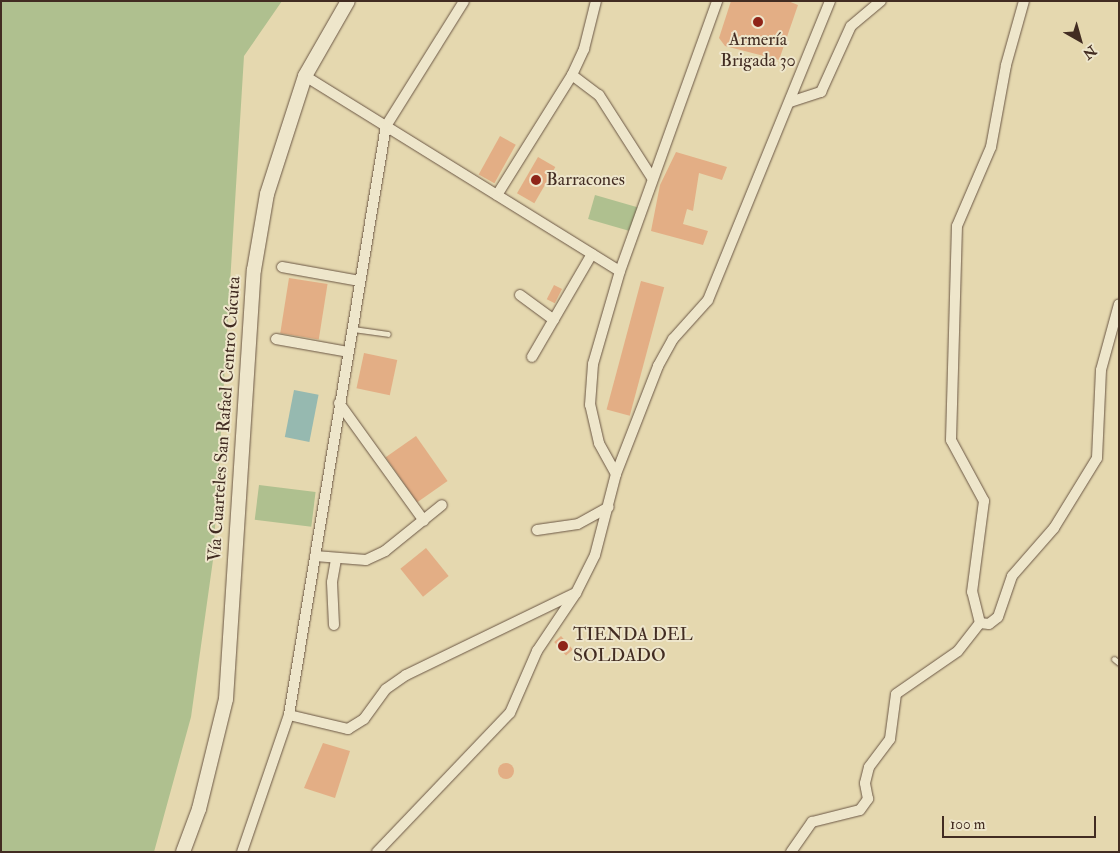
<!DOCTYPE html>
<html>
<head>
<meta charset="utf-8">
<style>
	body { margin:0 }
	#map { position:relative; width:1120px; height:853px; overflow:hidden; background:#e5d8af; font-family:"IM FELL Double Pica",serif }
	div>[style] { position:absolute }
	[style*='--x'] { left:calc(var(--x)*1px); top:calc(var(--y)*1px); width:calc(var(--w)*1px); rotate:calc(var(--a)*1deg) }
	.green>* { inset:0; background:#afc08f; transform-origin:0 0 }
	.water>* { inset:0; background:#96b9b0; transform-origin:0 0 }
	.building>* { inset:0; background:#e3ae85; transform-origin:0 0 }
	.round { border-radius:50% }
	.roads { filter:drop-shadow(0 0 1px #6b5745) drop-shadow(0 0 1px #6b5745) }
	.service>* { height:5px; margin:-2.5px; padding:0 2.5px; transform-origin:2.5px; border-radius:2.5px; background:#eee6cb }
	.minor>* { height:10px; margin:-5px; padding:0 5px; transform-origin:5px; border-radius:5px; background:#eee6cb }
	.secondary>* { height:14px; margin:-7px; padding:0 7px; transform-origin:7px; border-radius:7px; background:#eee6cb }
	.dots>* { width:14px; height:14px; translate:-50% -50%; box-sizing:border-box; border:2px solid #eee6cb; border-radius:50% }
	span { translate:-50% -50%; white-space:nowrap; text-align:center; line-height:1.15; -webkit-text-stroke:4px #eee6cb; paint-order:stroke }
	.poi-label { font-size:18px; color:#422c22 }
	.left { translate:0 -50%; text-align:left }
	.street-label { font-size:18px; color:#422c22 }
	.frame { position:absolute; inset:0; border:2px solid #422c22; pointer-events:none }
	.north { position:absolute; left:1055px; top:15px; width:50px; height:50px; -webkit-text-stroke:4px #eee6cb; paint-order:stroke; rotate:142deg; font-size:14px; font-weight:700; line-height:20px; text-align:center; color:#422c22 }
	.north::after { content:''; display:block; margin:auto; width:18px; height:22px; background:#422c22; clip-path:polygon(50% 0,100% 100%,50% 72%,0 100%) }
	.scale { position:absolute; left:942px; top:816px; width:154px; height:22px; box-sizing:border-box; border:2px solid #422c22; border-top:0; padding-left:6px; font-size:15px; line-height:18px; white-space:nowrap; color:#422c22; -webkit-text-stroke:4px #eee6cb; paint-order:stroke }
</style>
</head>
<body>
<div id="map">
	<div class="green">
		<i style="clip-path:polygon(1px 1px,282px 1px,244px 56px,213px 560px,191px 717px,154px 852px,1px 852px)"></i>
		<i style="left:595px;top:195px;width:45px;height:25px;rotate:16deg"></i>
		<i style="left:259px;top:485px;width:57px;height:35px;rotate:7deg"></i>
	</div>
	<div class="water">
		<i style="left:294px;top:390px;width:25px;height:48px;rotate:11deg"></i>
	</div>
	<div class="building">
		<i style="clip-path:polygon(731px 1px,788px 1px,798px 5px,779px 60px,725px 46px,719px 38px)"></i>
		<i style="left:500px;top:136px;width:18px;height:44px;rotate:29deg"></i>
		<i style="clip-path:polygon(676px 152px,727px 167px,722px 180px,699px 173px,693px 211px,687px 209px,683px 224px,708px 231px,703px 245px,651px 231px,660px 185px)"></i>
		<i style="left:538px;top:157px;width:20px;height:42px;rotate:30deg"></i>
		<i style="left:289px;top:278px;width:39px;height:56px;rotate:9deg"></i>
		<i style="left:641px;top:281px;width:24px;height:133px;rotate:15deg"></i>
		<i style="left:554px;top:285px;width:9px;height:16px;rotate:27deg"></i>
		<i style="left:364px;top:353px;width:34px;height:36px;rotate:12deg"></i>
		<i style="left:416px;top:436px;width:55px;height:37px;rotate:55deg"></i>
		<i style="left:426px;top:548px;width:36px;height:33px;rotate:51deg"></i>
		<i style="left:561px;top:636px;width:18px;height:9px;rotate:49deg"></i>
		<i style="clip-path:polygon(323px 743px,350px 751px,335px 798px,304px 788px)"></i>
		<i class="round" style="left:498px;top:763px;width:16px;height:16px"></i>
	</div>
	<div class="roads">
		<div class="service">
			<i style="--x:353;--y:329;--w:35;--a:8"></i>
			<i style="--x:1114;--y:659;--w:6;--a:39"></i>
		</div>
		<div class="minor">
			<i style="--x:572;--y:75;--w:34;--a:37"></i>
			<i style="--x:599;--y:95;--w:98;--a:57.4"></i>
			<i style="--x:305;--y:76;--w:370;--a:31.8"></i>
			<i style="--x:790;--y:102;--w:33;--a:-18"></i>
			<i style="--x:821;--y:92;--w:72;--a:-65.6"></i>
			<i style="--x:851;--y:26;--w:39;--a:-40"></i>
			<i style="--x:497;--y:195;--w:142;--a:-58"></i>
			<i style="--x:572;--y:75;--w:29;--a:-65"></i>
			<i style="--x:584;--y:49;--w:49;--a:-76"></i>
			<i style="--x:282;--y:267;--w:79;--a:10.2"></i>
			<i style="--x:520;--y:295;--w:42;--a:36.3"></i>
			<i style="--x:276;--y:339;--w:73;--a:10.2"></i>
			<i style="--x:532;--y:357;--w:119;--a:-59.8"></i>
			<i style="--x:339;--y:403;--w:145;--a:54.2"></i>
			<i style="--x:616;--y:474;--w:35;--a:-119"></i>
			<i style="--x:599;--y:443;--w:39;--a:-103"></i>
			<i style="--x:590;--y:405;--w:41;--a:-85.8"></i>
			<i style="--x:593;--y:364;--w:97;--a:-73.8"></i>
			<i style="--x:620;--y:271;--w:287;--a:-70.2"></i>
			<i style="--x:537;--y:530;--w:41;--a:-8.3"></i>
			<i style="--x:578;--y:524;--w:35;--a:-29"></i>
			<i style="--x:315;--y:556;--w:51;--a:4.5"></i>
			<i style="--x:366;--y:560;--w:21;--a:-25"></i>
			<i style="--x:385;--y:551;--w:73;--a:-38.9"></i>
			<i style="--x:980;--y:623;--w:32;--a:-104"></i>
			<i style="--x:972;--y:592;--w:92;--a:-82.5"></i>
			<i style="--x:984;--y:501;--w:69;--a:-118.4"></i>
			<i style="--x:951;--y:440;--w:214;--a:-88.4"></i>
			<i style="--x:957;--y:226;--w:86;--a:-66.7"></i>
			<i style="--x:991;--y:147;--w:83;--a:-79.6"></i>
			<i style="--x:1006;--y:65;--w:66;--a:-74.3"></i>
			<i style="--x:980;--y:623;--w:9;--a:6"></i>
			<i style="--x:989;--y:624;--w:11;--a:-38"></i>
			<i style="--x:998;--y:617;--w:43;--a:-71.1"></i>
			<i style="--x:1012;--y:576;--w:64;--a:-48.8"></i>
			<i style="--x:1054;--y:528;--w:82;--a:-58.4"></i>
			<i style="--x:1097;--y:458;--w:88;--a:-87.4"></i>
			<i style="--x:1101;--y:370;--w:68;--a:-74.7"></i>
			<i style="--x:334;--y:625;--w:43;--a:-92.7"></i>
			<i style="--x:332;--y:582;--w:22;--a:-80"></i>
			<i style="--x:289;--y:715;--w:61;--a:13.3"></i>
			<i style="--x:348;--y:729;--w:19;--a:-32"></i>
			<i style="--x:364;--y:719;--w:37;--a:-54"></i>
			<i style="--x:386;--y:689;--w:24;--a:-35"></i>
			<i style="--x:406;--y:675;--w:189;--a:-25.8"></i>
			<i style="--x:242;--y:852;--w:145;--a:-71.1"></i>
			<i style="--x:289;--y:715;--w:597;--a:-80.65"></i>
			<i style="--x:386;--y:126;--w:147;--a:-58"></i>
			<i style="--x:377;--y:852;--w:192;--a:-46.3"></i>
			<i style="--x:510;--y:713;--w:68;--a:-66.5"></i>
			<i style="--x:537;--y:651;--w:70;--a:-56.1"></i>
			<i style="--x:576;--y:593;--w:42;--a:-63.4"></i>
			<i style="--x:595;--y:555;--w:84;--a:-75.5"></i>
			<i style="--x:616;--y:474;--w:116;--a:-68.7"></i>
			<i style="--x:658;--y:366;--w:31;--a:-61"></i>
			<i style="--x:673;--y:339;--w:52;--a:-48.1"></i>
			<i style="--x:708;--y:300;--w:323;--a:-67.8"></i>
			<i style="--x:791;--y:852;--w:37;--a:-55"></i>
			<i style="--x:812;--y:822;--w:49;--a:-14"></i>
			<i style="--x:860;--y:810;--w:14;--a:-54"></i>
			<i style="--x:868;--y:799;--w:16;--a:-101"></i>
			<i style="--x:865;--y:783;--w:16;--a:-76"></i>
			<i style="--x:869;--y:767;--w:35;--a:-53"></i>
			<i style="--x:890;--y:739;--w:45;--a:-82.4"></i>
			<i style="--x:896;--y:694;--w:75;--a:-34.7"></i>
			<i style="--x:958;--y:651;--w:36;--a:-52"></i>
		</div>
		<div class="secondary">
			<i style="--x:183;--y:852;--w:46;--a:-69.6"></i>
			<i style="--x:199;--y:809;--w:113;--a:-76.2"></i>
			<i style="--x:226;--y:699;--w:430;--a:-86.3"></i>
			<i style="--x:254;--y:270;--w:77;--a:-80.3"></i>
			<i style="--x:267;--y:194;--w:124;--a:-72.1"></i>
			<i style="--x:305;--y:76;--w:86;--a:-60.2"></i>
		</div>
	</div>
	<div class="dots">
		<i style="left:758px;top:22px;background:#8f2418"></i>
		<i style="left:536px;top:180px;background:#8f2418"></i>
		<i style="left:563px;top:646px;background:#8f2418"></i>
	</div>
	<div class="poi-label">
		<span style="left:758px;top:51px">Armería<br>Brigada 30</span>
		<span class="left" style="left:546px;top:180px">Barracones</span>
		<span class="left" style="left:573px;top:646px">TIENDA DEL<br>SOLDADO</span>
	</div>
	<div class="street-label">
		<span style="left:225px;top:419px;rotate:-86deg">Vía Cuarteles San Rafael Centro Cúcuta</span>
	</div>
	<div class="frame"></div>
	<div class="north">N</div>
	<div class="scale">100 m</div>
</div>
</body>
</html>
